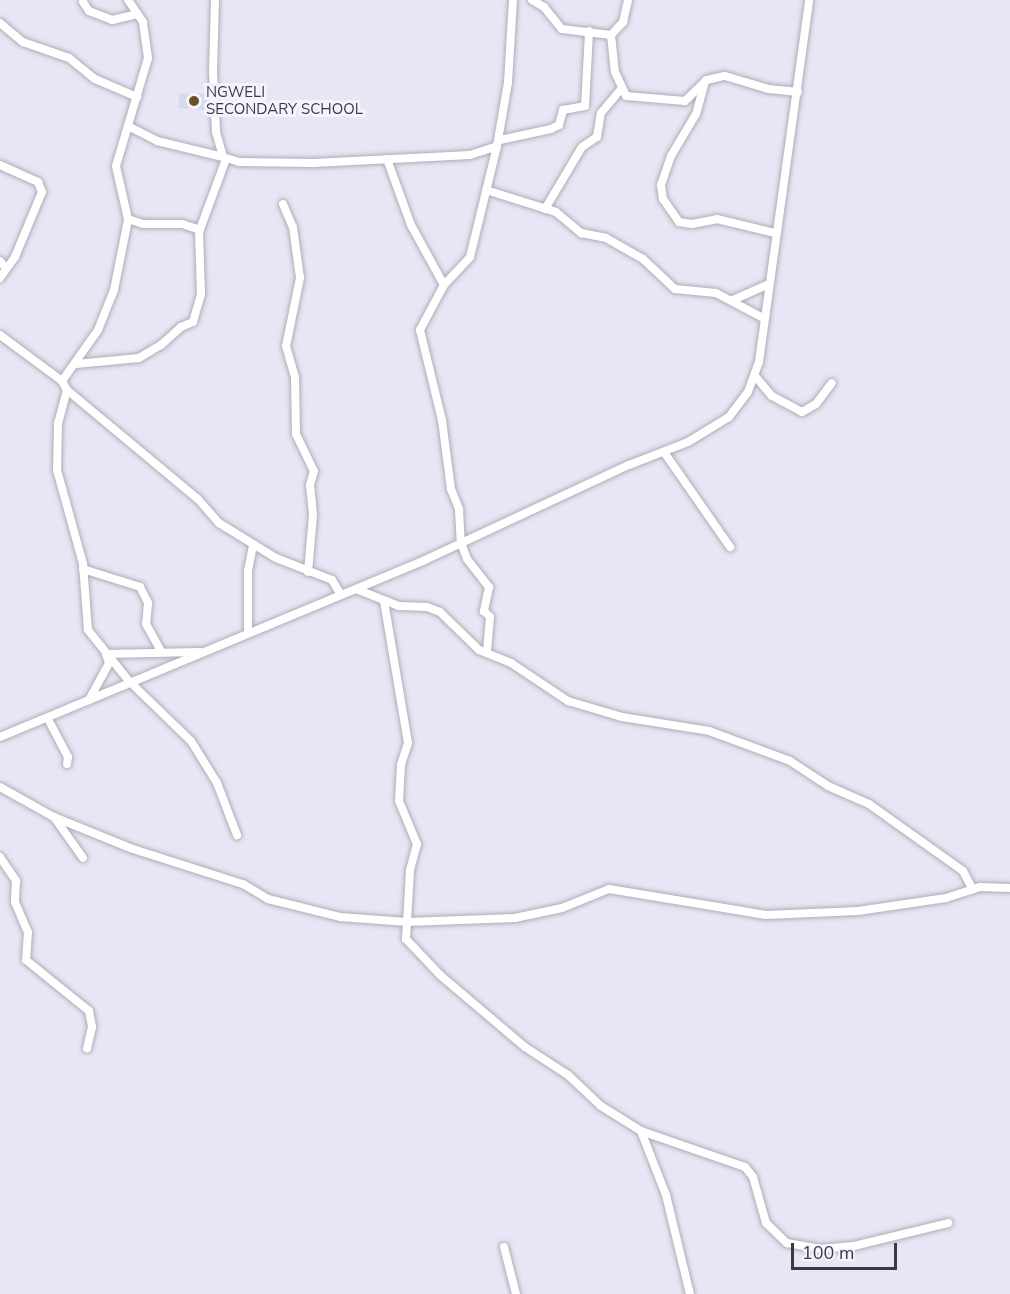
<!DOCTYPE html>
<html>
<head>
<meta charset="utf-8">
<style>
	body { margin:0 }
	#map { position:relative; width:1010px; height:1294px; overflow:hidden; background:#e7e6f4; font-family:"Nunito Sans",sans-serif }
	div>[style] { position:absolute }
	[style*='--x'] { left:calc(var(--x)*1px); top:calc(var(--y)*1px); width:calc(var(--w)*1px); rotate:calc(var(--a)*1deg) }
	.built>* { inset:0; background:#d9d8ec }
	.roads { filter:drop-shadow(0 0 2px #aeadba) drop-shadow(0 0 2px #aeadba) }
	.minor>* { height:8px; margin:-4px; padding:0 4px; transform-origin:4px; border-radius:4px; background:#fff }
	.dots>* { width:16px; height:16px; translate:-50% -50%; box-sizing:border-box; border:3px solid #f4f4ff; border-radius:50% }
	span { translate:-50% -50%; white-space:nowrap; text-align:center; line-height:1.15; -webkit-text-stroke:6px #f4f4ff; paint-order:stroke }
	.poi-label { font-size:15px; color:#3a3a3f }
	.left { translate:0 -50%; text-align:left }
	.scale { position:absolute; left:791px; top:1243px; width:106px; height:27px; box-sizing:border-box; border:3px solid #3a3a3f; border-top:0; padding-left:8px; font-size:18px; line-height:21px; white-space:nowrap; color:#3a3a3f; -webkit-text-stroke:4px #f4f4ff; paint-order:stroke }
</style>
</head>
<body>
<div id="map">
	<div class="built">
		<i style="clip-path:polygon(211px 93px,209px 110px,179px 108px,179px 94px)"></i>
	</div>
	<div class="roads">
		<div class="minor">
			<i style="--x:215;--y:0;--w:72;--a:91.6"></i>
			<i style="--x:213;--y:72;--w:60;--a:87.1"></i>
			<i style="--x:216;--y:132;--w:26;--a:74"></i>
			<i style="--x:223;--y:157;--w:17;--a:17"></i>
			<i style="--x:239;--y:162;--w:75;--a:0.8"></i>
			<i style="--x:314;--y:163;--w:156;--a:-2.9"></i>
			<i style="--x:470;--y:155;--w:28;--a:-18"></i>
			<i style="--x:497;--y:146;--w:65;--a:-80.2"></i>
			<i style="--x:508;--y:82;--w:82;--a:-86.5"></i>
			<i style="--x:532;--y:0;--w:14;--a:30"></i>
			<i style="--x:544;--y:7;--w:28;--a:51"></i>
			<i style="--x:562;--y:29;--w:49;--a:7"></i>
			<i style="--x:611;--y:35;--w:37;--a:84"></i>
			<i style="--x:615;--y:72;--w:26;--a:65"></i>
			<i style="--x:626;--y:96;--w:59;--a:4.8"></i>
			<i style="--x:685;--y:101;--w:30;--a:-44"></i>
			<i style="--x:707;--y:80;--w:18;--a:-13"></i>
			<i style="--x:725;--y:76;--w:46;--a:16.5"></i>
			<i style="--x:769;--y:89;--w:29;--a:6"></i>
			<i style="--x:83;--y:2;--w:11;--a:56"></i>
			<i style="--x:89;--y:11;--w:25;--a:21"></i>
			<i style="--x:112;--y:20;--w:26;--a:-13"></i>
			<i style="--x:0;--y:23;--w:30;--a:40"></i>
			<i style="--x:23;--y:42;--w:49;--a:19.2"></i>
			<i style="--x:69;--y:58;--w:33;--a:39"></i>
			<i style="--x:95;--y:79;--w:46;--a:23.2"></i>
			<i style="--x:611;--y:35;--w:18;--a:-47"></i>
			<i style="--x:623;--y:22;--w:23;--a:-77"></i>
			<i style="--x:705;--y:81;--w:34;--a:105"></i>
			<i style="--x:696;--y:114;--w:49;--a:120.8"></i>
			<i style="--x:671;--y:156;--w:31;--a:109"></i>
			<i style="--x:661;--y:185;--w:14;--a:82"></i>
			<i style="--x:663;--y:199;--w:28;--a:55"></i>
			<i style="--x:679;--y:222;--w:13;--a:9"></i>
			<i style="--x:692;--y:224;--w:25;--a:-11"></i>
			<i style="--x:717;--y:219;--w:60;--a:13.6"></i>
			<i style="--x:128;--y:126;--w:33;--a:27"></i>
			<i style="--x:157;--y:141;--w:68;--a:13.6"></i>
			<i style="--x:500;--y:140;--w:52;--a:-12.2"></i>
			<i style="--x:551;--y:129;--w:9;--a:-27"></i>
			<i style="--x:559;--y:125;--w:16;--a:-75"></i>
			<i style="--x:563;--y:110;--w:22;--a:-10"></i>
			<i style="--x:585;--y:106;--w:75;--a:-86.9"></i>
			<i style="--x:387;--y:159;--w:70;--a:70"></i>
			<i style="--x:411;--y:225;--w:68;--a:61.2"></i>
			<i style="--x:444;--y:285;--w:51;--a:118.1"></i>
			<i style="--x:420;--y:330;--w:93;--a:76.3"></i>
			<i style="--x:442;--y:420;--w:70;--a:82.6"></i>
			<i style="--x:451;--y:489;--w:22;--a:68"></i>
			<i style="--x:459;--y:509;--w:34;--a:87"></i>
			<i style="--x:461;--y:543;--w:17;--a:69"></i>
			<i style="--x:467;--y:559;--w:36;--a:52"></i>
			<i style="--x:489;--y:587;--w:25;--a:102"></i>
			<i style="--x:484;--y:611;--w:8;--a:45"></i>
			<i style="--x:490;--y:617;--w:34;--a:95"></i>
			<i style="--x:0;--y:165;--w:42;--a:24.1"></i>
			<i style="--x:38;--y:182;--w:11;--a:68"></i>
			<i style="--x:42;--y:192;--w:70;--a:112.6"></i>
			<i style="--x:15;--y:257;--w:26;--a:126"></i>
			<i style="--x:486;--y:190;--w:73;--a:17.4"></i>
			<i style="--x:556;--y:212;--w:33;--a:40"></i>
			<i style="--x:581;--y:233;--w:25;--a:11"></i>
			<i style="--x:606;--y:238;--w:43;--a:29.6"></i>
			<i style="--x:643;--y:259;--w:44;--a:43.2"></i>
			<i style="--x:675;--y:289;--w:41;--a:5.6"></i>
			<i style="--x:716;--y:293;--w:55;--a:28"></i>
			<i style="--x:283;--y:204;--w:25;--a:67"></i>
			<i style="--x:293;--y:227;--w:51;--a:82.2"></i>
			<i style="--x:300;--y:278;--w:69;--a:101.6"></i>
			<i style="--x:286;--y:346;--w:33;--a:74"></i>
			<i style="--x:295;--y:378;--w:56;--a:89"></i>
			<i style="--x:296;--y:434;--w:41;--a:64.1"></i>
			<i style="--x:314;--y:471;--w:15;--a:106"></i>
			<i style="--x:310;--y:485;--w:30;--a:84"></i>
			<i style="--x:313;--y:515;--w:57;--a:95"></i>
			<i style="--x:545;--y:209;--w:72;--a:-59.2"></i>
			<i style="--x:582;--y:147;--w:18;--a:-34"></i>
			<i style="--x:597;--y:137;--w:24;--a:-81"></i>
			<i style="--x:601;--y:113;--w:30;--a:-50"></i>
			<i style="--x:128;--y:219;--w:16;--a:18"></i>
			<i style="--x:143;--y:224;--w:39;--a:0"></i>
			<i style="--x:182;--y:224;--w:19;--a:18"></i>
			<i style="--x:0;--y:261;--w:9;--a:49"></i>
			<i style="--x:444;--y:285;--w:38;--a:-47"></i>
			<i style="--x:470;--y:257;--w:114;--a:-76.3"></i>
			<i style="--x:733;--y:300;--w:39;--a:-24"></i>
			<i style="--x:0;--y:335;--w:77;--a:36.6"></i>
			<i style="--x:62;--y:381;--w:10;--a:61"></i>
			<i style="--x:67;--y:390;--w:34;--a:105"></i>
			<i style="--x:58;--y:423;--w:47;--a:91.2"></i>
			<i style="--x:57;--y:470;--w:98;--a:74.5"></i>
			<i style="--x:83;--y:564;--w:66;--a:85.7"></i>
			<i style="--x:88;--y:630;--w:65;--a:51.2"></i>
			<i style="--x:129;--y:681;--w:86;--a:44.1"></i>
			<i style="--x:191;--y:741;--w:49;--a:58.2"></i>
			<i style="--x:217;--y:783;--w:56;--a:69"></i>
			<i style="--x:76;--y:364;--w:63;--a:-5.4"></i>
			<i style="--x:139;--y:358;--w:26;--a:-31"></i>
			<i style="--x:161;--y:345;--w:27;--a:-42"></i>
			<i style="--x:181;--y:327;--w:13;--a:-23"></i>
			<i style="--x:193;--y:322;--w:29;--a:-74"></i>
			<i style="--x:201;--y:294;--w:62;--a:-91.8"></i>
			<i style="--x:199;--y:232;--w:78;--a:-69.7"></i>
			<i style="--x:755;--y:376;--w:26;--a:50"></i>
			<i style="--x:772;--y:396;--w:34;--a:28"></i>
			<i style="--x:802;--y:412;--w:16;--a:-30"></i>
			<i style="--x:816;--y:404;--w:26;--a:-53"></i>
			<i style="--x:62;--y:381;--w:62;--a:-54.8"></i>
			<i style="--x:98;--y:330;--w:43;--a:-68.2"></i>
			<i style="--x:114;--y:290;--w:56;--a:-78.7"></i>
			<i style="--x:125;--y:235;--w:16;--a:-79"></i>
			<i style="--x:128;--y:219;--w:54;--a:-102.8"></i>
			<i style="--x:116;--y:166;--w:113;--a:-73.5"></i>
			<i style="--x:148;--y:58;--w:36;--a:-98"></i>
			<i style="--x:143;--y:22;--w:27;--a:-124"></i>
			<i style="--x:67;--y:390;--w:170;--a:39.8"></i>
			<i style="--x:198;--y:499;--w:32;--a:49"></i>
			<i style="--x:219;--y:523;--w:67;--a:31.6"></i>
			<i style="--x:276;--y:558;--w:60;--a:21.4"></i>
			<i style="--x:332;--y:580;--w:17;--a:59"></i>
			<i style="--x:664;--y:452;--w:116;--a:55.2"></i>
			<i style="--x:83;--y:569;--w:60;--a:17.5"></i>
			<i style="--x:140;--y:587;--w:18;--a:63"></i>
			<i style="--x:148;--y:603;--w:21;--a:95"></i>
			<i style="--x:146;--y:624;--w:31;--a:61"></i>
			<i style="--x:356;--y:589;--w:46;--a:21.6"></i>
			<i style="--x:399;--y:606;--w:28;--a:2"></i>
			<i style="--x:427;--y:607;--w:14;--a:21"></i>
			<i style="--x:440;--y:612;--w:54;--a:44.3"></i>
			<i style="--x:479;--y:650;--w:35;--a:22"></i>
			<i style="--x:511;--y:663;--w:69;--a:33.7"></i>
			<i style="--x:568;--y:701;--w:56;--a:16.5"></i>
			<i style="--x:622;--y:717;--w:88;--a:9.1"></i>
			<i style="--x:709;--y:731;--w:86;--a:20.3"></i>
			<i style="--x:790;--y:761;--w:45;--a:33.3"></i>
			<i style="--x:828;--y:786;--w:45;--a:23.7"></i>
			<i style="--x:869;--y:804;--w:115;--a:35.5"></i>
			<i style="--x:963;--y:871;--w:21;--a:62"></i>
			<i style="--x:384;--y:601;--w:144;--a:80.4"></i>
			<i style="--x:408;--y:743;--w:22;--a:108"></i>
			<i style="--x:401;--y:764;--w:37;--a:93"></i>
			<i style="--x:399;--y:801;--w:47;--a:67.3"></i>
			<i style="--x:417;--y:844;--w:28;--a:105"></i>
			<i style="--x:410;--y:871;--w:68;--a:93.4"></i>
			<i style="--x:406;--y:939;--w:50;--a:46.6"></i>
			<i style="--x:440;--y:975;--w:111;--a:40.3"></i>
			<i style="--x:525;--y:1047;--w:51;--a:33.1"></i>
			<i style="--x:568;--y:1075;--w:45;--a:43.2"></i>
			<i style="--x:601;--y:1106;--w:47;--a:32"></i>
			<i style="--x:641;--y:1131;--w:69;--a:68.7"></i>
			<i style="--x:666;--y:1195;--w:102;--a:76.4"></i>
			<i style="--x:248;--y:633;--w:62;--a:-90"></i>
			<i style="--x:248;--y:571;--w:25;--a:-79"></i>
			<i style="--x:89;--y:700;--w:42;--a:-61.6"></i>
			<i style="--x:109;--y:663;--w:9;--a:-108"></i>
			<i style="--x:106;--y:654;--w:94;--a:-1.2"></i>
			<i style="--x:48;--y:719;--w:43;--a:62.2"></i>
			<i style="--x:68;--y:757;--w:7;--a:98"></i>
			<i style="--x:0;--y:737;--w:460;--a:-22.6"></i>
			<i style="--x:425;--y:560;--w:225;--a:-25"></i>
			<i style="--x:629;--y:465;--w:63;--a:-21.3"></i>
			<i style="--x:688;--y:442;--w:48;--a:-31.4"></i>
			<i style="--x:729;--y:417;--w:31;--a:-53"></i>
			<i style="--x:748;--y:392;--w:32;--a:-70"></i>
			<i style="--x:759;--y:362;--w:365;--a:-82.1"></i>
			<i style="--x:0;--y:787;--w:62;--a:29.1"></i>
			<i style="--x:54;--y:817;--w:85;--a:22.1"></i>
			<i style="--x:133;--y:849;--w:115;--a:17.7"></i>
			<i style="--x:243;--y:884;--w:29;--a:31"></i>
			<i style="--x:268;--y:899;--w:74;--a:14"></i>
			<i style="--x:340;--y:917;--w:67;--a:4.3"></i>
			<i style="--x:407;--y:922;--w:108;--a:-2.1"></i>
			<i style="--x:515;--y:918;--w:48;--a:-12"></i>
			<i style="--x:562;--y:908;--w:51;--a:-22"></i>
			<i style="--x:609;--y:889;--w:159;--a:9.4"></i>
			<i style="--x:766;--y:915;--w:92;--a:-2.5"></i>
			<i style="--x:858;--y:911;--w:89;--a:-8.4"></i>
			<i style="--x:946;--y:898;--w:36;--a:-18"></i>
			<i style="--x:980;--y:887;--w:30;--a:2"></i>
			<i style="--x:54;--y:817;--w:50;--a:54.7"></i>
			<i style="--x:0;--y:857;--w:29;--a:56"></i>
			<i style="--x:16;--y:881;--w:21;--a:93"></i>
			<i style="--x:15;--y:902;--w:33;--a:67"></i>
			<i style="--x:28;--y:932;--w:28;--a:94"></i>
			<i style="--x:26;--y:960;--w:81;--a:39"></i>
			<i style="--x:89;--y:1011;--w:16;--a:79"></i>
			<i style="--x:92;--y:1027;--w:22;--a:103"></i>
			<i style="--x:641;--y:1131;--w:110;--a:19.1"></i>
			<i style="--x:745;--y:1167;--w:13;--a:51"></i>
			<i style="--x:753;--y:1177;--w:48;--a:74.2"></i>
			<i style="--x:766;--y:1223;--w:29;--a:44"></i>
			<i style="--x:787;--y:1243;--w:34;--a:10"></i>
			<i style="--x:820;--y:1249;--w:34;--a:-5"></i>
			<i style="--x:854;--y:1246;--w:97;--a:-13.7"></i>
			<i style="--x:504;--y:1247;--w:49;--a:75.7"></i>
		</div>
	</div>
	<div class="dots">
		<i style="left:194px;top:101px;background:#6f4f25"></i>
	</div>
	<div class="poi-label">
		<span class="left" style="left:206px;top:101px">NGWELI<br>SECONDARY SCHOOL</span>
	</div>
	<div class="scale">100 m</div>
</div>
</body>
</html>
